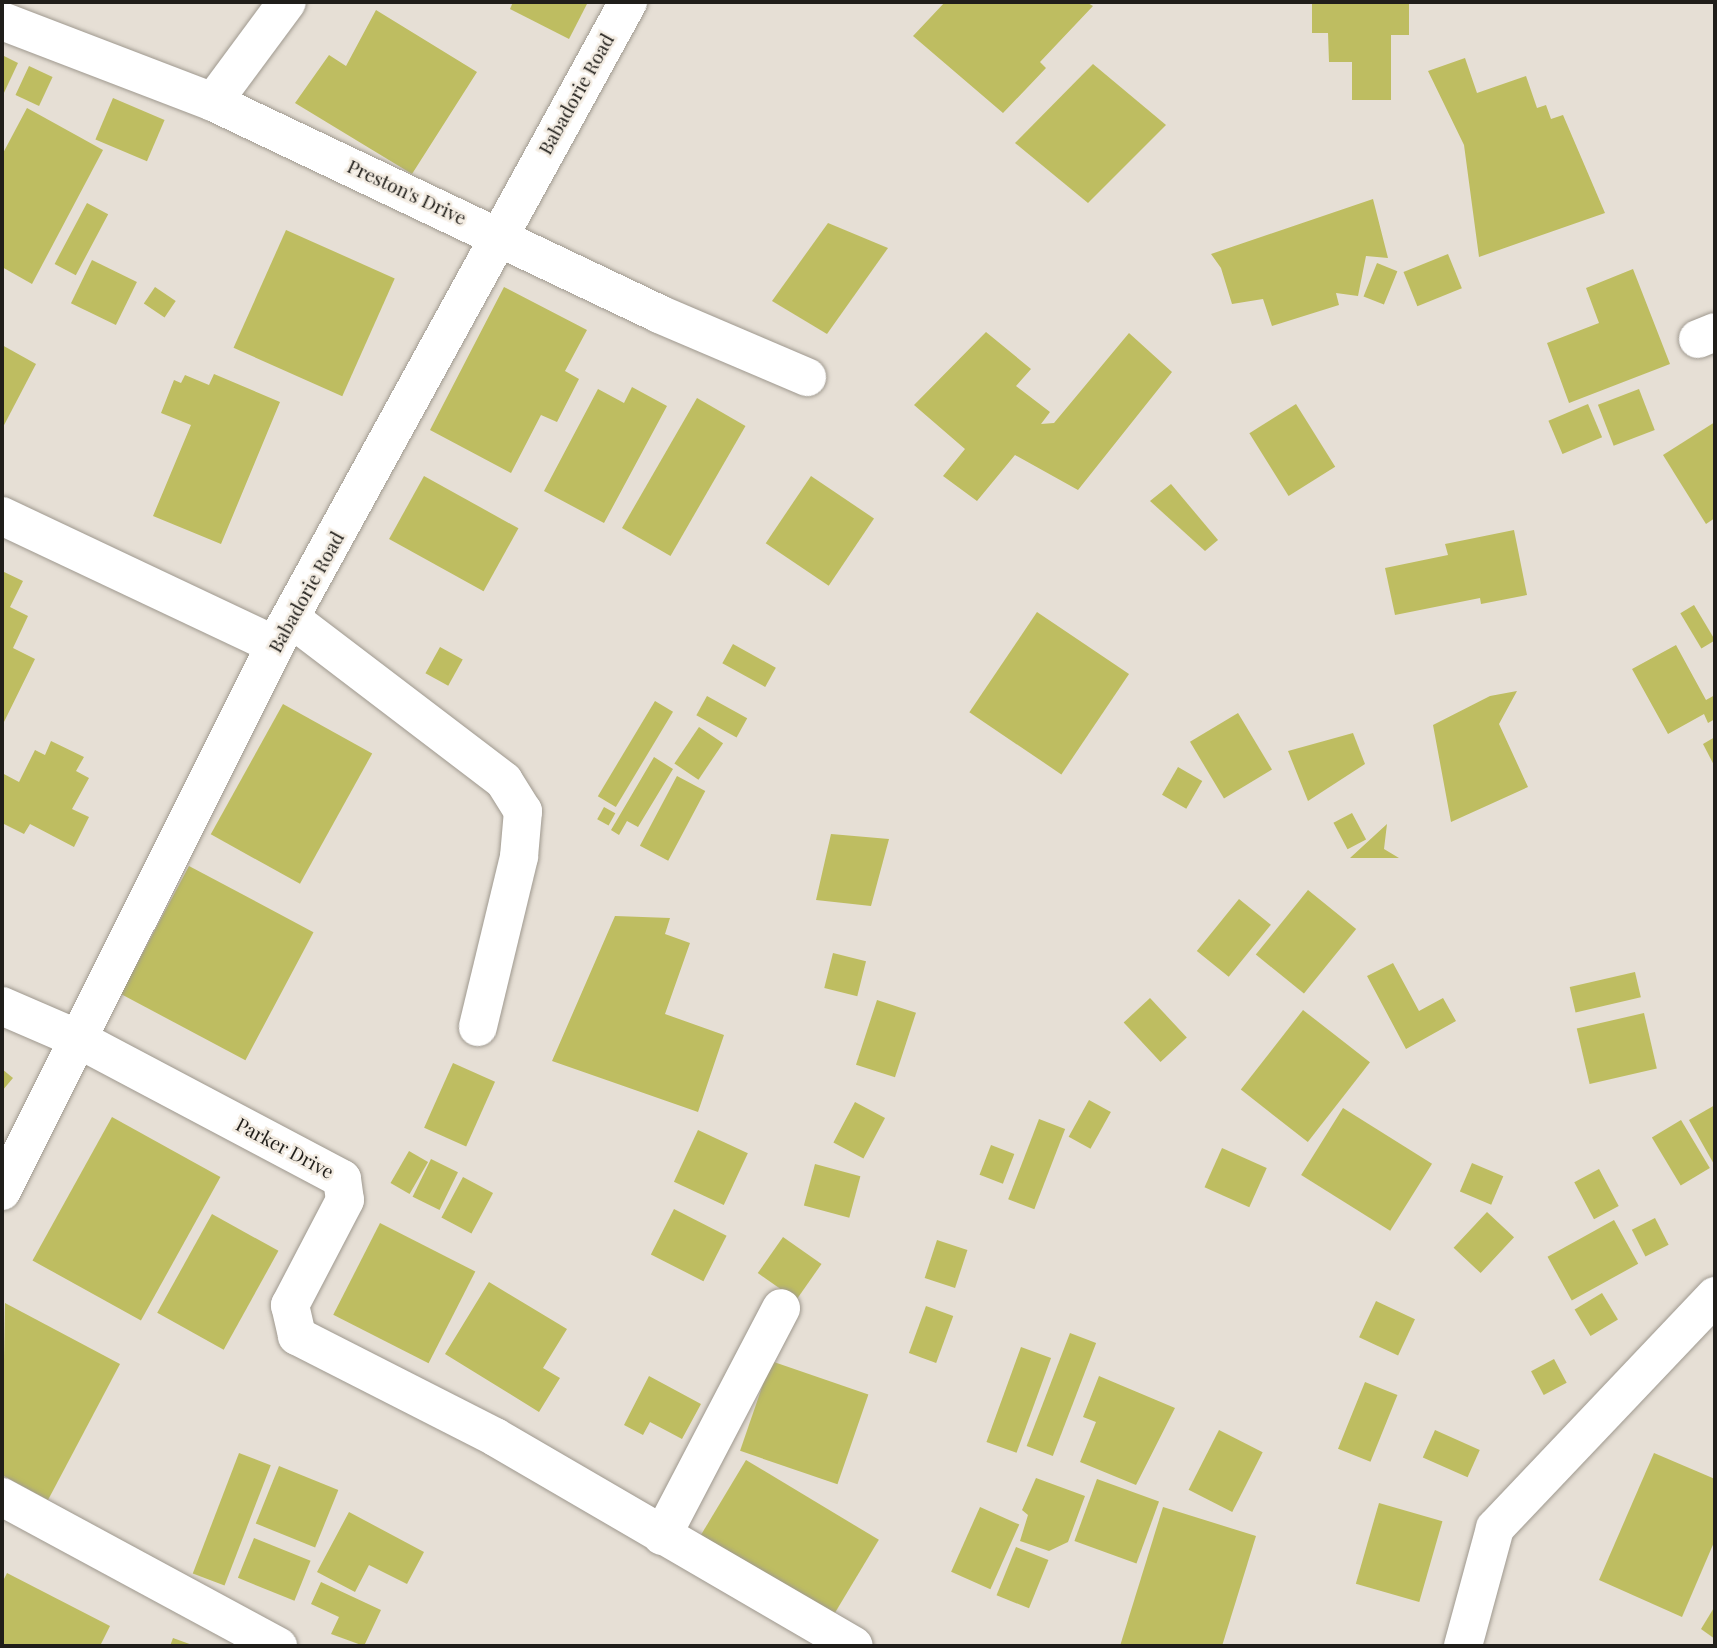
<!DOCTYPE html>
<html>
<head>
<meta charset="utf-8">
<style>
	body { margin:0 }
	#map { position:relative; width:1717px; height:1648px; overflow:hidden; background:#e6dfd5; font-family:"Playfair Display",serif }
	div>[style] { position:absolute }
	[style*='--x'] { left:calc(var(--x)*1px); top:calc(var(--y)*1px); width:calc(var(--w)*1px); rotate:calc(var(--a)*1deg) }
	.building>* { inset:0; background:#bebd61; transform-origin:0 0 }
	.roads { filter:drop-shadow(0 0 2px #9f998f) drop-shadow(0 0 2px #9f998f) }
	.minor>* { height:38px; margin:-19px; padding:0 19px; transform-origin:19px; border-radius:19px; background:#fff }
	span { translate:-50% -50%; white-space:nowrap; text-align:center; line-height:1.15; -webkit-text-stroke:5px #f3ece2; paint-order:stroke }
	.street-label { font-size:19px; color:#201e1a }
	.frame { position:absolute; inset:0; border:4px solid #201e1a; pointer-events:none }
</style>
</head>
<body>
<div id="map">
	<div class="building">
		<i style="clip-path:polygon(513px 2px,588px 2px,569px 39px,510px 9px)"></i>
		<i style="clip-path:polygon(945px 2px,1086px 2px,1093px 6px,1040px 62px,1046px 68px,1003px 113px,913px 36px)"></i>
		<i style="clip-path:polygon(1312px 2px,1409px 4px,1409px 35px,1391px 35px,1391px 100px,1352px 100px,1352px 62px,1329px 62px,1328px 33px,1312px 33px)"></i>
		<i style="clip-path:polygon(376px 10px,477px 72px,412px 174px,295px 103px,329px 55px,346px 66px)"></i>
		<i style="clip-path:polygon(2px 55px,18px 63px,2px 97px)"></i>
		<i style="clip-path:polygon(1465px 58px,1477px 93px,1526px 76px,1537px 108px,1546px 105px,1551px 119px,1563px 115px,1605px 213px,1479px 257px,1464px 145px,1428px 71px)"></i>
		<i style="clip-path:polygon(1093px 64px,1166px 125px,1088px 203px,1015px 143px)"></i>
		<i style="left:29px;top:66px;width:26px;height:32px;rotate:25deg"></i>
		<i style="left:113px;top:98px;width:56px;height:45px;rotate:23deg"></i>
		<i style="clip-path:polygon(27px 108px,103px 150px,32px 284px,2px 267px,2px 155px)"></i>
		<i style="clip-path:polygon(1373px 199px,1388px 258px,1366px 256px,1358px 296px,1336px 293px,1339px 305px,1272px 326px,1263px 299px,1232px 304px,1221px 268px,1211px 254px)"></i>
		<i style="left:87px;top:203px;width:24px;height:69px;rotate:28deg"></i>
		<i style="clip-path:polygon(828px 223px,888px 248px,827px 334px,772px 301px)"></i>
		<i style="left:286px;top:230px;width:119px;height:129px;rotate:24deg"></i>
		<i style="left:1448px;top:254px;width:37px;height:48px;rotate:68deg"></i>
		<i style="left:92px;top:260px;width:50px;height:48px;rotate:26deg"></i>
		<i style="left:1377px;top:263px;width:22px;height:36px;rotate:22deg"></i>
		<i style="clip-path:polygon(1633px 269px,1670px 364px,1569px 403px,1547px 343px,1599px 323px,1586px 288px)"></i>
		<i style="left:155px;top:287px;width:25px;height:20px;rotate:34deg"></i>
		<i style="clip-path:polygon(504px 287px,587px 330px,565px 371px,579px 379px,557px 422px,541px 415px,511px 473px,430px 430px)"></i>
		<i style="clip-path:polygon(986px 332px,1031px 369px,1016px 386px,1050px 412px,1041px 424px,1054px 423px,1129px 333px,1172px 372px,1078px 490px,1015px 455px,977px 501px,943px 476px,965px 449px,914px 405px)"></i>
		<i style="clip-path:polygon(2px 345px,36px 364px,2px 429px)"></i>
		<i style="clip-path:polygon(214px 374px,280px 402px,221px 544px,153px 516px,191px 425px,161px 413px,174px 380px,181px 383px,185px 375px,209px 385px)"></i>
		<i style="clip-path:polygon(632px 387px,667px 406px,604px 523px,544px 491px,598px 389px,624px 403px)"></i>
		<i style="left:1639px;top:389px;width:44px;height:44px;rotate:69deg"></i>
		<i style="left:697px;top:398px;width:56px;height:150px;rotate:30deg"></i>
		<i style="left:1296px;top:404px;width:74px;height:55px;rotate:58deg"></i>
		<i style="left:1588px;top:404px;width:36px;height:43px;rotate:67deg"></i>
		<i style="clip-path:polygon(1715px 422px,1715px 518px,1706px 524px,1663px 455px)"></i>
		<i style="left:424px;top:476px;width:108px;height:72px;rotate:29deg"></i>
		<i style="left:811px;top:476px;width:76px;height:81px;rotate:34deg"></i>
		<i style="clip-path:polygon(1171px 484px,1218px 540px,1205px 551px,1150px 501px)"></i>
		<i style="clip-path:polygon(1514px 530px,1527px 595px,1481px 604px,1480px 598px,1395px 615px,1385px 568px,1448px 555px,1445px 544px)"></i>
		<i style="clip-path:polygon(2px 571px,23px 581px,10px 607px,28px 616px,13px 648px,35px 659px,2px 726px)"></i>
		<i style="left:1694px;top:605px;width:41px;height:16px;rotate:59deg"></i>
		<i style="left:1037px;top:612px;width:111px;height:121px;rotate:34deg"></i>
		<i style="left:733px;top:644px;width:49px;height:22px;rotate:29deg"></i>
		<i style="clip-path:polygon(1676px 645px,1706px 700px,1715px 695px,1715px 719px,1708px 723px,1704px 714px,1668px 734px,1632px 669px)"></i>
		<i style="left:440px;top:647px;width:26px;height:30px;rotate:29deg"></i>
		<i style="clip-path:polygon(1517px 691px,1499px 724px,1528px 787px,1451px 822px,1433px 725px,1490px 696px)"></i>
		<i style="left:707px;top:696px;width:46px;height:22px;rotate:29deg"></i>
		<i style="left:655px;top:701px;width:21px;height:111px;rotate:31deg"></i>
		<i style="left:283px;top:704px;width:102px;height:149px;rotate:29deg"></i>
		<i style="left:1238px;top:713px;width:66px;height:56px;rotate:59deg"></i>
		<i style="left:699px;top:727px;width:29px;height:44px;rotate:34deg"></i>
		<i style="clip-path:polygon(1353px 733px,1365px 764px,1308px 801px,1288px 751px)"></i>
		<i style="clip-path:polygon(1715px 737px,1715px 767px,1703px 744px)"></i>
		<i style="clip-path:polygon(51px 741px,84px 757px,76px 771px,89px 778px,72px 809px,89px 817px,74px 847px,30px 824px,24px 834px,2px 823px,2px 773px,19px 782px,35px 750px,45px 755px)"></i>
		<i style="clip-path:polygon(654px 757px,673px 769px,638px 827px,627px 821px,619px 835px,611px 830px)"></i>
		<i style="left:1178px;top:767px;width:28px;height:32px;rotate:30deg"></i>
		<i style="left:677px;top:776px;width:32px;height:79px;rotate:28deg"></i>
		<i style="left:604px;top:807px;width:13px;height:14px;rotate:29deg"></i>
		<i style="left:1352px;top:813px;width:30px;height:21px;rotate:62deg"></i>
		<i style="clip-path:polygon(1387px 824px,1384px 849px,1399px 858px,1350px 858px)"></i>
		<i style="clip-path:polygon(831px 834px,889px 839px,871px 906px,816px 900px)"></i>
		<i style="left:189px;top:866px;width:141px;height:145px;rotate:28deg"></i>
		<i style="left:1308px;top:890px;width:62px;height:83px;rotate:39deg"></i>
		<i style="left:1239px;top:899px;width:41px;height:67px;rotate:39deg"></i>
		<i style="clip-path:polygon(615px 916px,670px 918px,665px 934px,690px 943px,665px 1014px,724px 1035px,698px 1112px,552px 1061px)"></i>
		<i style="left:833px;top:953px;width:34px;height:36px;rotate:14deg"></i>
		<i style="clip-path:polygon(1393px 963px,1419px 1011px,1443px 998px,1456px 1021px,1406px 1049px,1367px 976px)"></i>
		<i style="left:1635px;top:972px;width:26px;height:67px;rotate:77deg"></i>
		<i style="left:1150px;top:998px;width:54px;height:36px;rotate:47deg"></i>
		<i style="left:877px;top:1000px;width:41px;height:68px;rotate:18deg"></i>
		<i style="left:1303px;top:1010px;width:85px;height:101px;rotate:38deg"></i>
		<i style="left:1644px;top:1013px;width:57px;height:69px;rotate:77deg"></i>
		<i style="left:453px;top:1063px;width:46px;height:71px;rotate:24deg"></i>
		<i style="clip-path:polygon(2px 1069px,13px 1078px,2px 1091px)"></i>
		<i style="left:1089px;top:1100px;width:25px;height:42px;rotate:29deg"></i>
		<i style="left:855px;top:1102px;width:34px;height:46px;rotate:28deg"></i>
		<i style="clip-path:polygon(1715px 1105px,1715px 1166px,1689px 1120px)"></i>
		<i style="left:1343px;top:1108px;width:105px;height:79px;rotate:32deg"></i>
		<i style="left:112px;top:1117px;width:124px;height:164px;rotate:29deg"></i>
		<i style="left:1039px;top:1119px;width:28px;height:86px;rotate:21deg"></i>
		<i style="left:1681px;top:1120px;width:56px;height:34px;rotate:59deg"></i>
		<i style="left:698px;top:1130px;width:55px;height:57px;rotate:25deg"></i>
		<i style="left:991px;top:1145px;width:25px;height:32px;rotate:21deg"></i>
		<i style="left:1222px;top:1148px;width:49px;height:43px;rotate:24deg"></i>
		<i style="left:409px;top:1151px;width:22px;height:37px;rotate:30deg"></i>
		<i style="left:431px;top:1159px;width:30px;height:42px;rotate:26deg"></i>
		<i style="left:1472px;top:1163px;width:34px;height:31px;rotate:23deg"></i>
		<i style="left:815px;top:1164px;width:47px;height:43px;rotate:15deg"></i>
		<i style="left:1599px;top:1169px;width:42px;height:28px;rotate:62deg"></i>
		<i style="left:463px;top:1177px;width:34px;height:46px;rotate:28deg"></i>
		<i style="left:674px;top:1209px;width:59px;height:51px;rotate:27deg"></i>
		<i style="left:1487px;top:1212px;width:37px;height:49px;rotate:43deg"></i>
		<i style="left:212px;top:1214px;width:76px;height:113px;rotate:29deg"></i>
		<i style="left:1655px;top:1218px;width:30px;height:26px;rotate:63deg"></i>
		<i style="left:1614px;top:1220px;width:50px;height:76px;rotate:61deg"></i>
		<i style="left:380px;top:1223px;width:107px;height:103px;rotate:27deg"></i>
		<i style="left:783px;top:1237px;width:47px;height:44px;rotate:35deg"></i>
		<i style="left:937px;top:1240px;width:32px;height:40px;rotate:18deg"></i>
		<i style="clip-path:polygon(489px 1282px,567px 1329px,543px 1368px,560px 1378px,539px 1412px,445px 1354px)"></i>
		<i style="left:1602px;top:1293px;width:31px;height:32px;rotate:59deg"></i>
		<i style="left:1376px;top:1301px;width:43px;height:40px;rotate:25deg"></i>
		<i style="clip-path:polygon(5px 1303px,120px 1364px,48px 1500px,2px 1475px)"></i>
		<i style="left:926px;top:1306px;width:29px;height:50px;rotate:20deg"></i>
		<i style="left:1070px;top:1333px;width:28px;height:121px;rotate:21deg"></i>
		<i style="left:1021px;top:1347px;width:32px;height:101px;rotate:20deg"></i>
		<i style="left:1554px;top:1359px;width:27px;height:26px;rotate:62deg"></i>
		<i style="left:771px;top:1361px;width:103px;height:95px;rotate:19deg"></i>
		<i style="clip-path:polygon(649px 1376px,701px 1404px,682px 1439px,650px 1422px,643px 1435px,624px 1425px)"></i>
		<i style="clip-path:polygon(1099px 1376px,1175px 1408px,1136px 1485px,1080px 1462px,1096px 1422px,1083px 1417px)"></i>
		<i style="left:1365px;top:1382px;width:35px;height:72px;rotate:22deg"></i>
		<i style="left:1219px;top:1430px;width:49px;height:67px;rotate:27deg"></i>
		<i style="left:1435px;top:1430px;width:49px;height:30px;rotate:24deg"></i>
		<i style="left:239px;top:1453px;width:34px;height:129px;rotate:21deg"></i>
		<i style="clip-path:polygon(1654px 1453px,1715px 1479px,1715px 1540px,1682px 1617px,1599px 1580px)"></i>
		<i style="left:746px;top:1460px;width:155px;height:89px;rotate:31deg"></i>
		<i style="left:279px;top:1466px;width:64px;height:62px;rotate:22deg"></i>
		<i style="clip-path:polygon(1036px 1478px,1085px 1496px,1068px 1542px,1049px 1551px,1020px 1541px,1028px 1515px,1022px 1510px)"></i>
		<i style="left:1097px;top:1479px;width:66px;height:66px;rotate:20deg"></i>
		<i style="left:1379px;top:1503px;width:66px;height:84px;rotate:16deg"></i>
		<i style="left:980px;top:1507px;width:43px;height:71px;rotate:24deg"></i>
		<i style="clip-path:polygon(1163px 1507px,1256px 1536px,1222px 1646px,1120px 1646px)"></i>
		<i style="clip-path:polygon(349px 1512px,424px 1552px,407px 1584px,369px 1565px,355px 1592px,317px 1572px)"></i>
		<i style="left:254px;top:1538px;width:61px;height:43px;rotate:22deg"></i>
		<i style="left:1016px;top:1547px;width:35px;height:52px;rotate:22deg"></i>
		<i style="clip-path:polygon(7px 1573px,110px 1626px,100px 1646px,2px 1646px,2px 1583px)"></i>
		<i style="clip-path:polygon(321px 1582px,381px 1610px,364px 1646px,331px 1634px,339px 1617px,311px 1604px)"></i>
		<i style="clip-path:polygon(1715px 1606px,1715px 1639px,1701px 1629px)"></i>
		<i style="clip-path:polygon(173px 1638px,195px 1646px,170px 1646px)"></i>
	</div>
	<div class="roads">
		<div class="minor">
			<i style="--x:2;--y:21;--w:226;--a:21"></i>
			<i style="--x:213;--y:102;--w:494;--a:25.4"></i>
			<i style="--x:659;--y:314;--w:161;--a:23.1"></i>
			<i style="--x:213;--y:102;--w:124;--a:-53.5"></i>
			<i style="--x:1698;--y:339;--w:18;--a:-22"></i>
			<i style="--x:2;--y:516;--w:302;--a:25.3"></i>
			<i style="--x:293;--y:620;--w:265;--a:37.3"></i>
			<i style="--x:504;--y:781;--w:36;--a:58"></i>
			<i style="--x:523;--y:811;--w:46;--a:95"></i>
			<i style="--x:519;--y:857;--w:175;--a:103.6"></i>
			<i style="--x:2;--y:1006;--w:81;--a:23.4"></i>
			<i style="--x:76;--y:1038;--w:301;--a:27.9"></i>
			<i style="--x:342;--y:1179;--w:21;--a:82"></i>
			<i style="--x:345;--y:1200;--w:119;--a:117.6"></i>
			<i style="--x:290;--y:1305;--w:32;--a:77"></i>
			<i style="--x:297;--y:1336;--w:222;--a:27"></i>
			<i style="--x:495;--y:1437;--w:415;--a:30.2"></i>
			<i style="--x:2;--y:1191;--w:610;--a:-63.43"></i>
			<i style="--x:275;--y:645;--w:734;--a:-61.23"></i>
			<i style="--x:2;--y:1497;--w:314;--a:28.4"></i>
			<i style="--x:662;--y:1536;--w:257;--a:-62.4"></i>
			<i style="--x:1463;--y:1646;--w:122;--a:-74.8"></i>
			<i style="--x:1495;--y:1528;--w:320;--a:-46.5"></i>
		</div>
	</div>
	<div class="street-label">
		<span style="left:576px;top:94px;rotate:-61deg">Babadorie Road</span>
		<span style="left:407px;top:192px;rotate:25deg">Preston's Drive</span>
		<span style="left:306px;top:592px;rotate:-61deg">Babadorie Road</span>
		<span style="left:285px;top:1148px;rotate:28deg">Parker Drive</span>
	</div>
	<div class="frame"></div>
</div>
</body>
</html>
